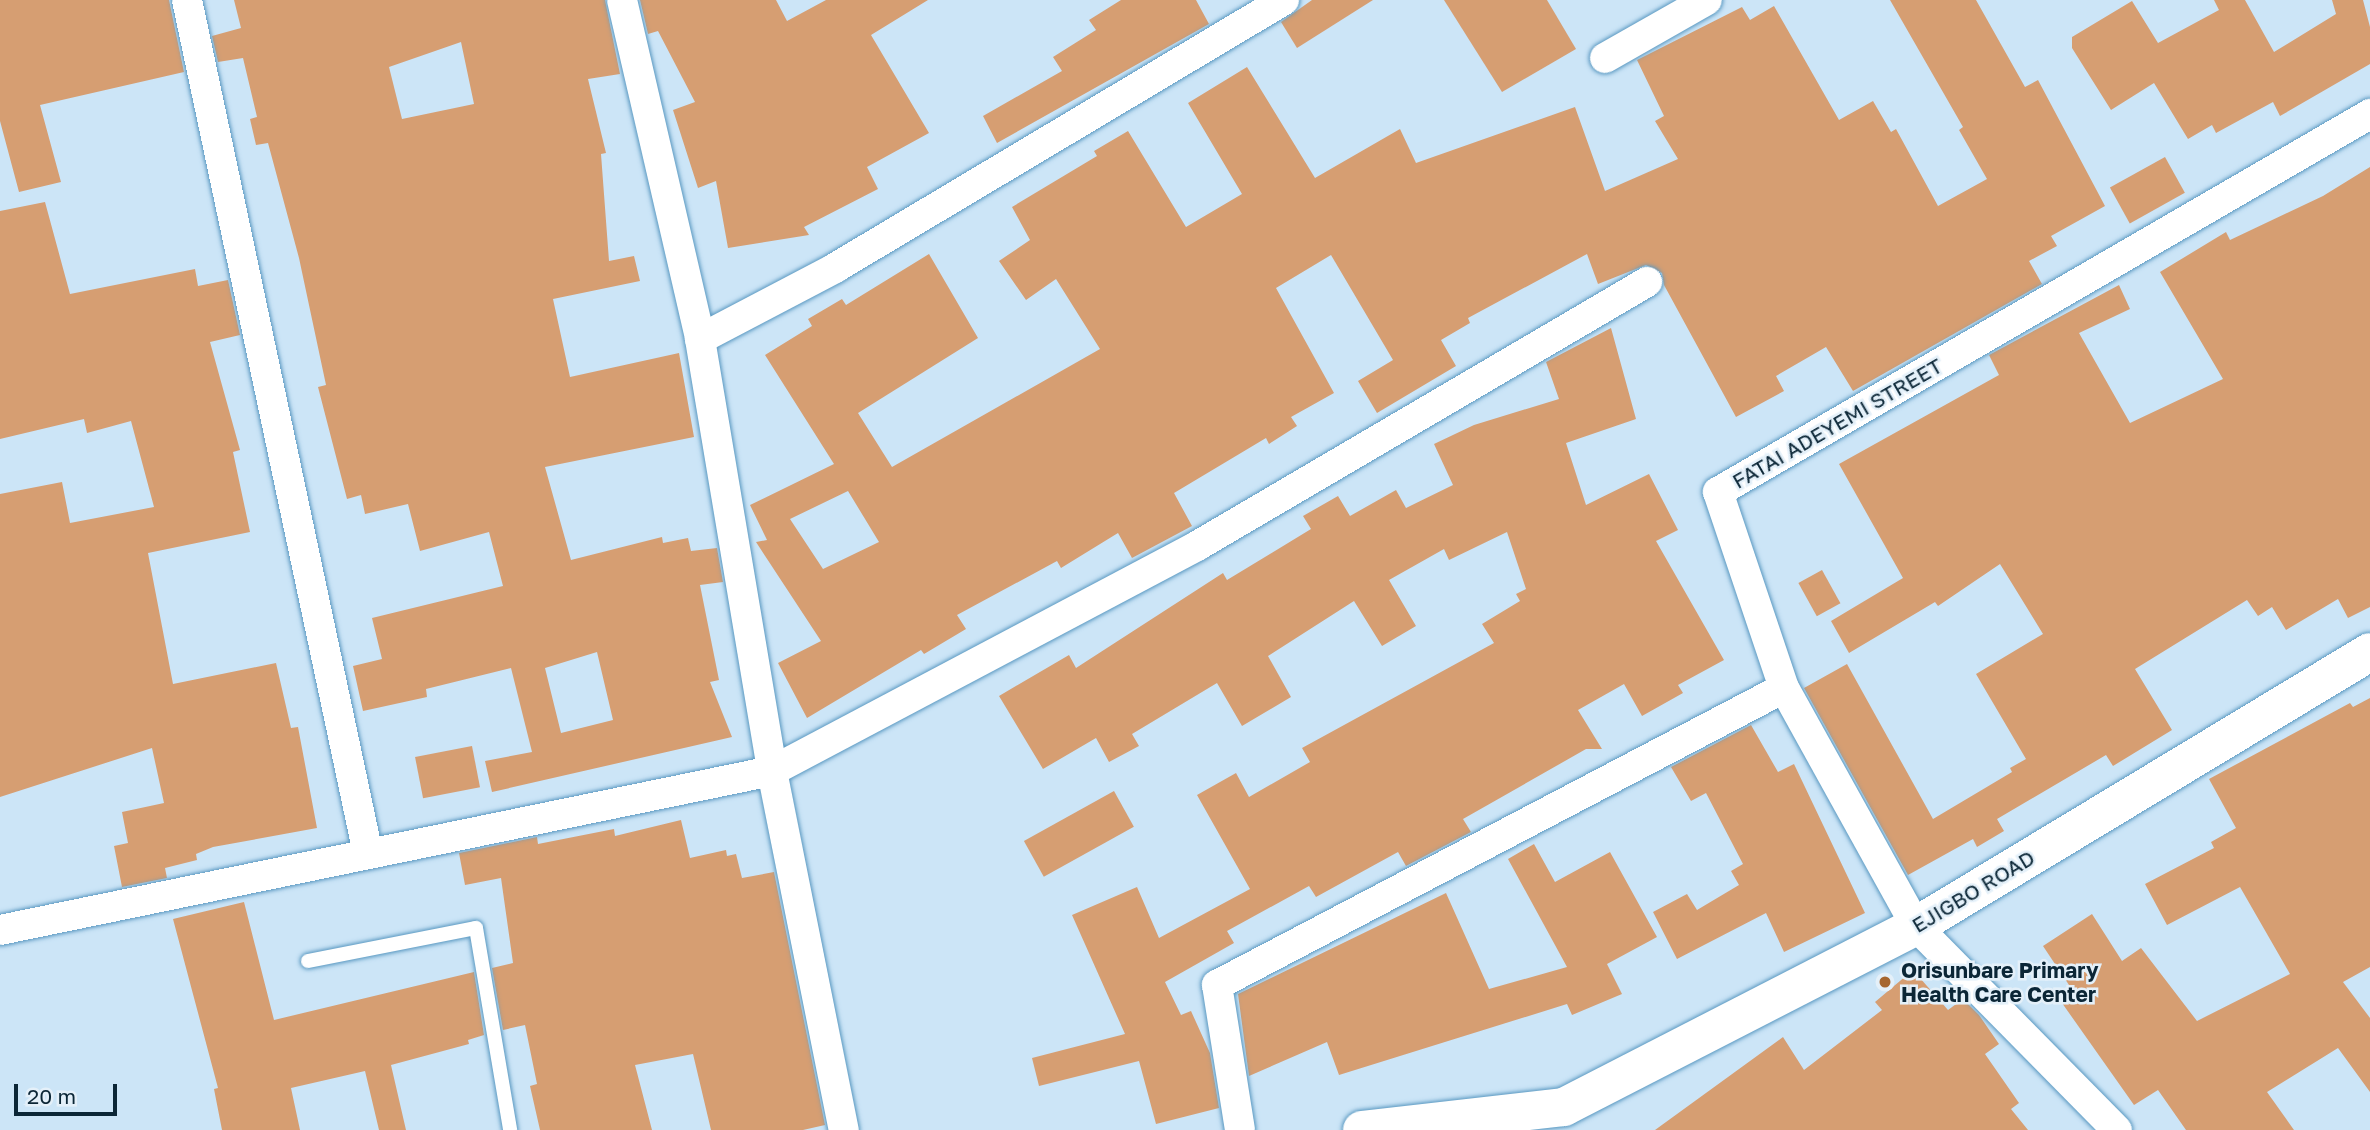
<!DOCTYPE html>
<html>
<head>
<meta charset="utf-8">
<style>
	body { margin:0 }
	#map { position:relative; width:2370px; height:1130px; overflow:hidden; background:#cce5f7; font-family:"Golos Text",sans-serif }
	div>[style] { position:absolute }
	[style*='--x'] { left:calc(var(--x)*1px); top:calc(var(--y)*1px); width:calc(var(--w)*1px); rotate:calc(var(--a)*1deg) }
	.building>* { inset:0; background:#d69e72; transform-origin:0 0 }
	.roads { filter:drop-shadow(0 0 2px #5998c1) drop-shadow(0 0 2px #5998c1) }
	.lane>* { height:14px; margin:-7px; padding:0 7px; transform-origin:7px; border-radius:7px; background:#fff }
	.street>* { height:30px; margin:-15px; padding:0 15px; transform-origin:15px; border-radius:15px; background:#fff }
	.secondary>* { height:38px; margin:-19px; padding:0 19px; transform-origin:19px; border-radius:19px; background:#fff }
	.dots>* { width:19px; height:19px; translate:-50% -50%; box-sizing:border-box; border:4px solid #e4f0f9; border-radius:50% }
	span { translate:-50% -50%; white-space:nowrap; text-align:center; line-height:1.15; -webkit-text-stroke:5px #e4f0f9; paint-order:stroke }
	.street-label { font-size:21px; color:#0b2636 }
	.poi-label { font-size:21px; color:#0b2636; font-weight:700 }
	.left { translate:0 -50%; text-align:left }
	.scale { position:absolute; left:14px; top:1084px; width:103px; height:32px; box-sizing:border-box; border:4px solid #0b2636; border-top:0; padding-left:9px; font-size:21px; line-height:24px; white-space:nowrap; color:#0b2636; -webkit-text-stroke:5px #e4f0f9; paint-order:stroke }
</style>
</head>
<body>
<div id="map">
	<div class="building">
		<i style="clip-path:polygon(0 0,169px 0,184px 72px,40px 105px,61px 182px,19px 192px,0 121px)"></i>
		<i style="clip-path:polygon(evenodd,234px 0,605px 0,620px 74px,588px 79px,606px 153px,601px 154px,609px 261px,634px 256px,640px 281px,553px 299px,570px 377px,679px 353px,694px 437px,545px 467px,571px 560px,662px 537px,663px 543px,688px 538px,691px 551px,717px 548px,723px 582px,700px 585px,719px 680px,710px 682px,732px 737px,492px 792px,485px 761px,532px 752px,511px 668px,426px 689px,427px 697px,363px 711px,353px 666px,382px 659px,372px 618px,503px 586px,489px 532px,420px 551px,408px 504px,365px 514px,361px 495px,347px 499px,318px 387px,326px 385px,299px 258px,268px 143px,256px 145px,250px 119px,257px 117px,243px 58px,218px 62px,212px 36px,241px 28px,234px 0,461px 42px,474px 104px,402px 119px,389px 67px,461px 42px,234px 0,597px 652px,613px 720px,561px 733px,545px 668px,597px 652px)"></i>
		<i style="clip-path:polygon(640px 0,776px 0,787px 21px,826px 0,928px 0,871px 35px,929px 133px,867px 167px,878px 189px,804px 227px,809px 235px,728px 248px,716px 181px,698px 188px,673px 110px,695px 102px,658px 31px,648px 34px)"></i>
		<i style="clip-path:polygon(1121px 0,1196px 0,1209px 24px,997px 143px,983px 116px,1062px 71px,1053px 57px,1096px 30px,1089px 20px)"></i>
		<i style="clip-path:polygon(1312px 0,1373px 0,1297px 48px,1281px 22px)"></i>
		<i style="clip-path:polygon(1444px 0,1547px 0,1576px 49px,1502px 92px)"></i>
		<i style="clip-path:polygon(evenodd,1890px 0,1976px 0,2025px 87px,2038px 80px,2105px 206px,2051px 236px,2057px 246px,2029px 261px,2042px 284px,1853px 391px,1826px 347px,1776px 376px,1784px 391px,1736px 417px,1664px 285px,1662px 273px,1646px 265px,1598px 284px,1587px 254px,1468px 318px,1470px 323px,1441px 340px,1456px 366px,1377px 413px,1358px 381px,1393px 360px,1331px 255px,1276px 288px,1334px 393px,1291px 417px,1297px 426px,1269px 444px,1266px 438px,1174px 493px,1192px 526px,1132px 558px,1118px 533px,1061px 568px,1057px 561px,957px 615px,966px 629px,924px 654px,921px 650px,807px 718px,778px 663px,821px 641px,756px 542px,767px 540px,750px 505px,834px 464px,765px 355px,812px 326px,808px 319px,842px 299px,846px 305px,929px 254px,978px 338px,858px 413px,892px 467px,1100px 349px,1056px 279px,1026px 300px,999px 261px,1030px 240px,1012px 207px,1097px 156px,1094px 151px,1128px 131px,1186px 227px,1242px 194px,1188px 103px,1247px 67px,1315px 178px,1400px 129px,1416px 163px,1575px 107px,1605px 191px,1678px 159px,1655px 121px,1664px 116px,1637px 60px,1742px 7px,1750px 20px,1774px 6px,1839px 120px,1873px 101px,1891px 132px,1896px 129px,1938px 206px,1987px 179px,1959px 130px,1963px 127px,1890px 0,848px 491px,879px 542px,823px 569px,790px 519px,848px 491px)"></i>
		<i style="clip-path:polygon(2214px 0,2245px 0,2274px 52px,2336px 14px,2332px 0,2363px 0,2370px 27px,2370px 64px,2280px 116px,2273px 102px,2216px 133px,2212px 125px,2188px 139px,2154px 83px,2111px 110px,2072px 48px,2072px 37px,2132px 1px,2158px 43px,2219px 10px)"></i>
		<i style="left:2165px;top:157px;width:41px;height:63px;rotate:61deg"></i>
		<i style="clip-path:polygon(2370px 167px,2370px 607px,2348px 618px,2338px 599px,2286px 630px,2272px 607px,2258px 616px,2247px 600px,2135px 669px,2172px 730px,2113px 766px,2106px 755px,1997px 819px,2004px 831px,1977px 847px,1973px 839px,1908px 875px,1804px 688px,1847px 664px,1933px 819px,2012px 772px,2010px 768px,2026px 759px,1976px 674px,2043px 634px,2000px 564px,1938px 606px,1935px 602px,1849px 653px,1831px 621px,1903px 578px,1839px 464px,1999px 375px,1989px 355px,2119px 285px,2130px 309px,2079px 333px,2130px 423px,2223px 379px,2160px 272px,2226px 232px,2230px 240px,2323px 196px)"></i>
		<i style="clip-path:polygon(45px 202px,70px 294px,195px 269px,198px 286px,228px 280px,240px 335px,210px 342px,240px 450px,233px 452px,250px 532px,148px 553px,173px 684px,276px 663px,291px 728px,298px 727px,317px 828px,213px 847px,196px 854px,197px 860px,165px 868px,167px 878px,122px 887px,114px 846px,128px 843px,122px 812px,164px 803px,152px 748px,0 797px,0 494px,62px 482px,70px 523px,154px 507px,131px 421px,87px 433px,84px 419px,0 439px,0 211px)"></i>
		<i style="clip-path:polygon(1611px 328px,1636px 419px,1566px 443px,1586px 505px,1649px 474px,1678px 530px,1656px 541px,1724px 660px,1678px 685px,1683px 693px,1642px 716px,1624px 684px,1578px 710px,1602px 749px,1586px 749px,1463px 819px,1471px 832px,1406px 866px,1398px 852px,1316px 897px,1309px 886px,1227px 931px,1234px 943px,1165px 982px,1181px 1015px,1191px 1011px,1210px 1053px,1219px 1108px,1156px 1124px,1139px 1061px,1039px 1086px,1032px 1058px,1125px 1034px,1072px 915px,1137px 887px,1159px 938px,1250px 889px,1197px 795px,1236px 773px,1249px 797px,1310px 762px,1302px 748px,1494px 643px,1482px 624px,1520px 601px,1516px 594px,1526px 589px,1507px 532px,1449px 560px,1444px 549px,1389px 580px,1416px 626px,1382px 646px,1354px 601px,1268px 656px,1291px 697px,1242px 726px,1217px 683px,1132px 734px,1139px 746px,1109px 762px,1096px 738px,1043px 769px,999px 696px,1069px 655px,1076px 668px,1223px 573px,1227px 580px,1311px 529px,1303px 516px,1338px 496px,1350px 516px,1396px 490px,1406px 508px,1453px 485px,1434px 444px,1474px 425px,1559px 399px,1546px 362px)"></i>
		<i style="left:1822px;top:570px;width:38px;height:27px;rotate:61deg"></i>
		<i style="clip-path:polygon(2370px 698px,2370px 967px,2343px 982px,2370px 1018px,2370px 1092px,2338px 1048px,2267px 1092px,2294px 1130px,2186px 1130px,2158px 1090px,2134px 1105px,2062px 1003px,2075px 994px,2043px 946px,2092px 914px,2122px 961px,2141px 948px,2197px 1021px,2290px 974px,2240px 887px,2167px 925px,2145px 884px,2214px 848px,2211px 842px,2236px 828px,2209px 779px,2350px 703px,2353px 707px)"></i>
		<i style="clip-path:polygon(1751px 725px,1778px 772px,1794px 764px,1865px 913px,1784px 952px,1766px 913px,1677px 959px,1653px 912px,1687px 894px,1697px 910px,1739px 885px,1731px 871px,1743px 864px,1706px 793px,1691px 801px,1671px 767px)"></i>
		<i style="left:472px;top:746px;width:42px;height:58px;rotate:79deg"></i>
		<i style="left:1114px;top:791px;width:41px;height:103px;rotate:61deg"></i>
		<i style="clip-path:polygon(681px 820px,690px 858px,726px 850px,727px 856px,736px 854px,742px 878px,774px 872px,825px 1125px,803px 1130px,711px 1130px,693px 1054px,635px 1065px,652px 1130px,540px 1130px,530px 1086px,537px 1084px,525px 1025px,503px 1030px,492px 968px,513px 963px,501px 878px,465px 885px,459px 853px,537px 837px,538px 844px,614px 829px,615px 836px)"></i>
		<i style="clip-path:polygon(1534px 844px,1555px 882px,1610px 852px,1657px 937px,1607px 964px,1622px 994px,1572px 1015px,1567px 1004px,1339px 1075px,1327px 1042px,1249px 1076px,1238px 994px,1446px 893px,1489px 989px,1567px 967px,1508px 859px)"></i>
		<i style="clip-path:polygon(244px 902px,274px 1020px,474px 972px,484px 1035px,468px 1040px,469px 1044px,391px 1065px,406px 1130px,379px 1130px,365px 1071px,291px 1088px,300px 1130px,222px 1130px,214px 1089px,218px 1088px,173px 919px)"></i>
		<i style="clip-path:polygon(1913px 970px,1948px 1010px,1963px 999px,1979px 1015px,1999px 1044px,1985px 1054px,2019px 1103px,2011px 1109px,2028px 1130px,1655px 1130px,1783px 1037px,1804px 1070px,1882px 1010px,1875px 1002px)"></i>
	</div>
	<div class="roads">
		<div class="lane">
			<i style="--x:308;--y:961;--w:171;--a:-11.1"></i>
			<i style="--x:476;--y:928;--w:205;--a:80.4"></i>
		</div>
		<div class="street">
			<i style="--x:187;--y:0;--w:873;--a:78.03"></i>
			<i style="--x:622;--y:0;--w:348;--a:77"></i>
			<i style="--x:700;--y:339;--w:438;--a:80.5"></i>
			<i style="--x:772;--y:771;--w:366;--a:78.7"></i>
			<i style="--x:1605;--y:58;--w:117;--a:-29.6"></i>
			<i style="--x:700;--y:339;--w:153;--a:-27.7"></i>
			<i style="--x:835;--y:268;--w:523;--a:-30.83"></i>
			<i style="--x:0;--y:930;--w:788;--a:-11.64"></i>
			<i style="--x:772;--y:771;--w:481;--a:-27.9"></i>
			<i style="--x:1197;--y:546;--w:522;--a:-30.4"></i>
			<i style="--x:1240;--y:1130;--w:147;--a:-99"></i>
			<i style="--x:1217;--y:985;--w:640;--a:-27.65"></i>
			<i style="--x:2117;--y:1130;--w:286;--a:-134.6"></i>
			<i style="--x:1916;--y:926;--w:272;--a:-119"></i>
			<i style="--x:1784;--y:688;--w:207;--a:-108.6"></i>
			<i style="--x:1718;--y:492;--w:754;--a:-30.1"></i>
		</div>
		<div class="secondary">
			<i style="--x:1362;--y:1130;--w:203;--a:-6.5"></i>
			<i style="--x:1564;--y:1107;--w:396;--a:-27.2"></i>
			<i style="--x:1916;--y:926;--w:530;--a:-31.11"></i>
		</div>
	</div>
	<div class="dots">
		<i style="left:1885px;top:982px;background:#a6662f"></i>
	</div>
	<div class="street-label">
		<span style="left:1837px;top:423px;rotate:-30deg">FATAI ADEYEMI STREET</span>
		<span style="left:1973px;top:891px;rotate:-31deg">EJIGBO ROAD</span>
	</div>
	<div class="poi-label">
		<span class="left" style="left:1901px;top:982px">Orisunbare Primary<br>Health Care Center</span>
	</div>
	<div class="scale">20 m</div>
</div>
</body>
</html>
